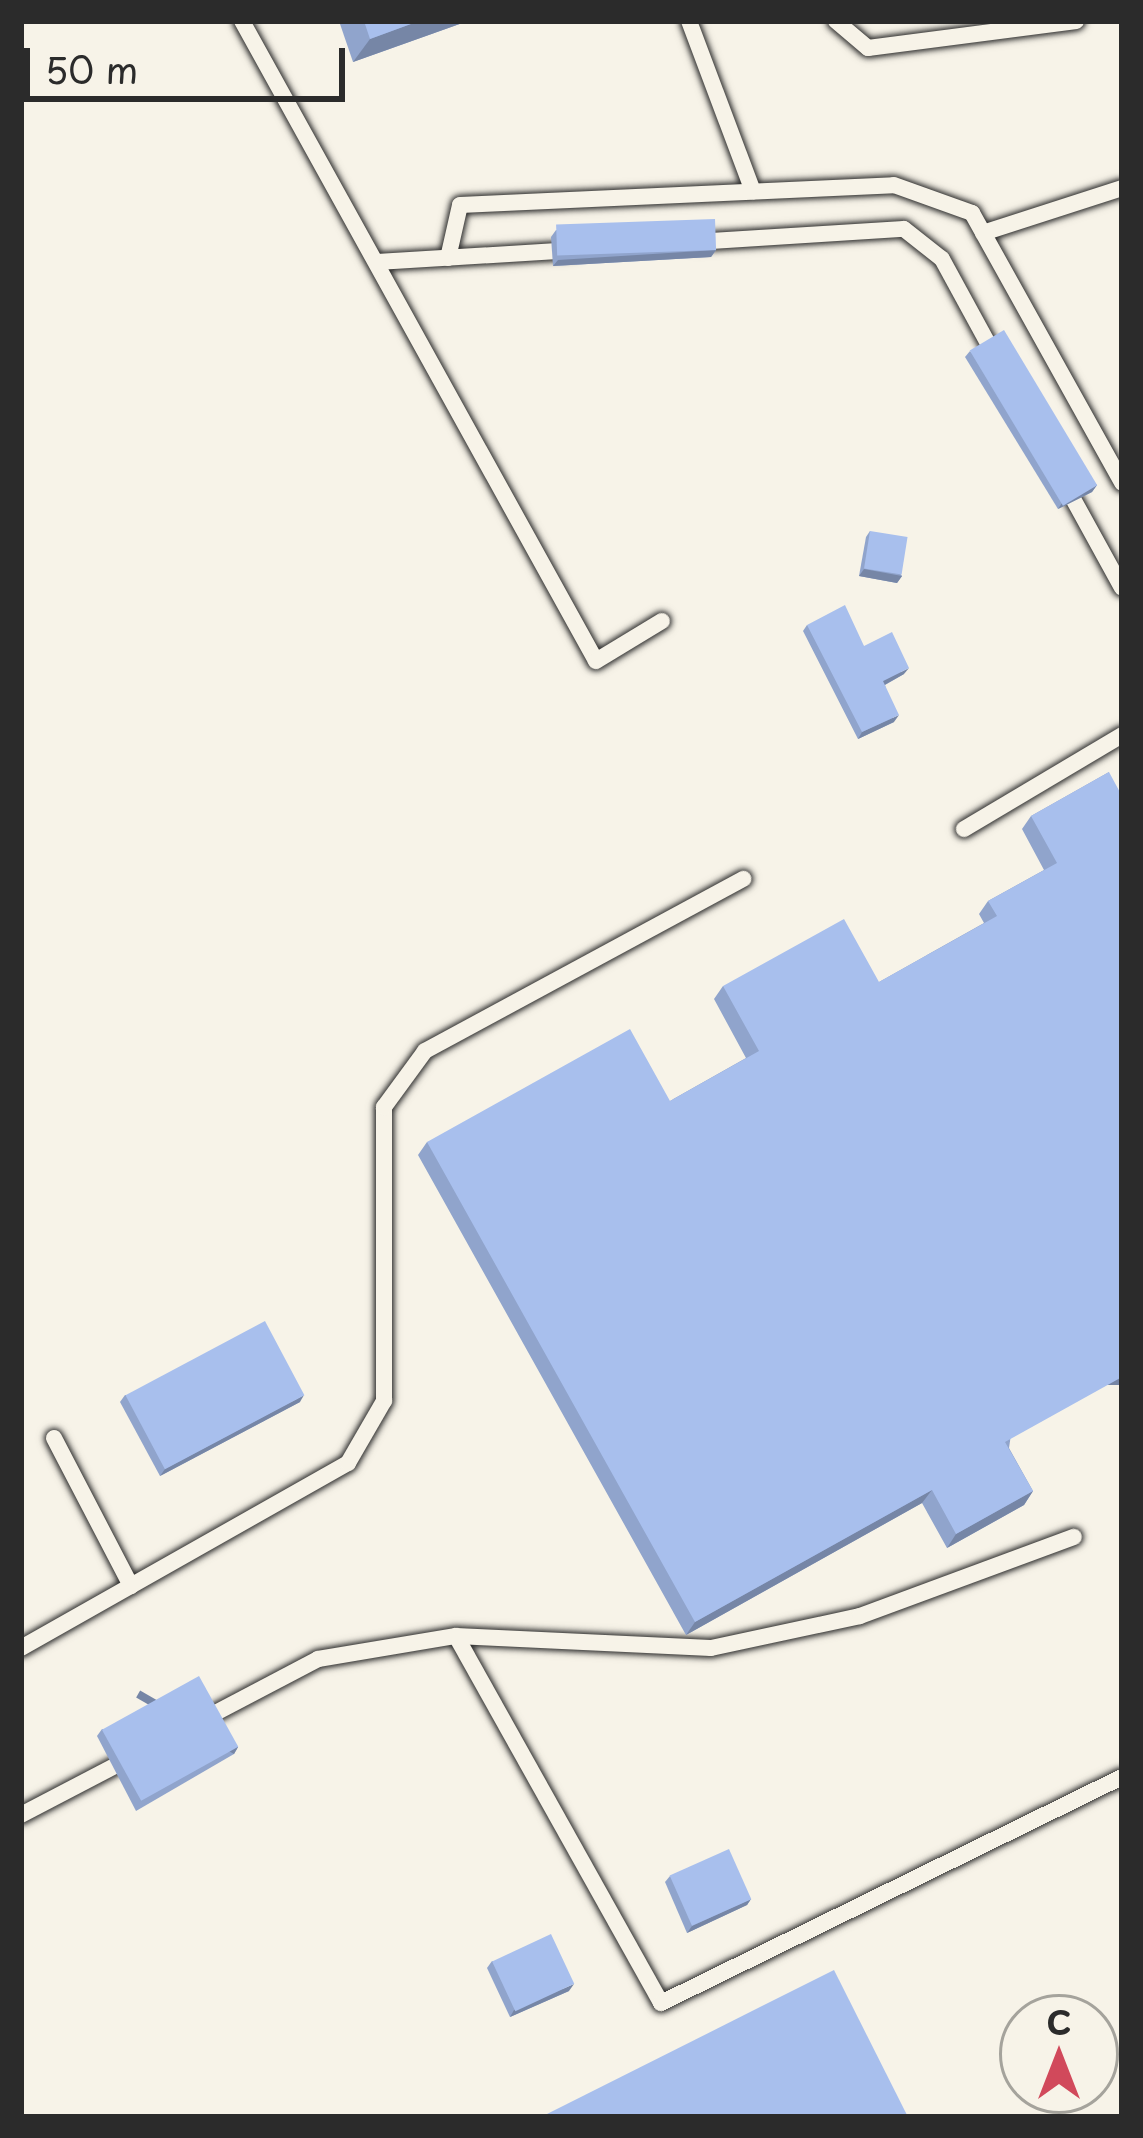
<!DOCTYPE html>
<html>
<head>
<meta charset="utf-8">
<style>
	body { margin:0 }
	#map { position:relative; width:1143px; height:2138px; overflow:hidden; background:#f7f3e8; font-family:"Playpen Sans",sans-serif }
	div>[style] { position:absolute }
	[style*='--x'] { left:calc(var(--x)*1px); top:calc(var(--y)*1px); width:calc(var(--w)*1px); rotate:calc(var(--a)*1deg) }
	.roads { filter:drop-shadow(0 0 3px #2b2b2b) drop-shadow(0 0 3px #2b2b2b) }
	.service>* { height:16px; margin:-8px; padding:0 8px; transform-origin:8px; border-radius:8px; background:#f7f3e8 }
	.wall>* { inset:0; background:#90a4cc }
	.shaded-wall>* { inset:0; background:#7686a6; transform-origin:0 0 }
	.building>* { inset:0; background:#a8bfed; transform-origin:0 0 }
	span { translate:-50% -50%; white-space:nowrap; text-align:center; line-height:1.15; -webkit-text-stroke:10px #f7f3e8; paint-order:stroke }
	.frame { position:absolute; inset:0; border:24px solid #2b2b2b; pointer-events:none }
	.north { position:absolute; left:999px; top:1994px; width:120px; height:120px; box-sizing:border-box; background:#f7f3e8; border:3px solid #a5a39c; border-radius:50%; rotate:0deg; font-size:33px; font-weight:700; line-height:48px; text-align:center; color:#2b2b2b }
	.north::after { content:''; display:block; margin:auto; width:42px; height:54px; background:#d1495b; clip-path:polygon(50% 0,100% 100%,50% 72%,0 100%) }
	.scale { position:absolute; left:24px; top:48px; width:321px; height:54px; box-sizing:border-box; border:6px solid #2b2b2b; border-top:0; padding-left:15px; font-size:36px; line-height:42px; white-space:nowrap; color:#2b2b2b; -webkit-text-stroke:9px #f7f3e8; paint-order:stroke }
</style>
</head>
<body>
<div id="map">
	<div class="roads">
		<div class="service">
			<i style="--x:242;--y:21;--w:731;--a:61.05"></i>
			<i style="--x:596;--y:661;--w:77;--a:-31.2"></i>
			<i style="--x:689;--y:21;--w:182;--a:69.4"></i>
			<i style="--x:836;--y:21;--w:42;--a:40.2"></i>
			<i style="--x:868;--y:48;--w:210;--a:-7.4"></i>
			<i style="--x:983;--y:233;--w:146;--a:-17.9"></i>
			<i style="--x:695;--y:242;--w:209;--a:-3.6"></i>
			<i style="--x:904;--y:229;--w:48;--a:38.3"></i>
			<i style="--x:942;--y:259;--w:113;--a:61.4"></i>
			<i style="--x:448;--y:258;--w:54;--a:-77.2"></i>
			<i style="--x:460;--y:205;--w:434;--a:-2.6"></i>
			<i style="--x:894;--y:185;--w:83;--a:19.7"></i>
			<i style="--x:972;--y:213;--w:309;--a:60.9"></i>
			<i style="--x:377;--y:262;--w:197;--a:-3.5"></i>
			<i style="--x:1066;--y:486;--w:116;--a:61.2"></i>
			<i style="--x:964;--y:829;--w:184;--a:-30.7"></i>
			<i style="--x:54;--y:1438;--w:167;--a:62.5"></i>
			<i style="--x:456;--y:1636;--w:420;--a:60.8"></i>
			<i style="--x:661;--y:2003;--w:513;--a:-26.12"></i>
			<i style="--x:21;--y:1648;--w:376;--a:-29.5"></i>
			<i style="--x:348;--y:1463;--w:72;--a:-59.9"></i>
			<i style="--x:384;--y:1401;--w:294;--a:-90"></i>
			<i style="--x:384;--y:1107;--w:69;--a:-53.8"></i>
			<i style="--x:425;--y:1051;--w:362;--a:-28.4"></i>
			<i style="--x:202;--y:1720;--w:131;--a:-27.7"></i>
			<i style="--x:318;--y:1659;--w:140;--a:-9.5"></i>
			<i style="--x:456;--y:1636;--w:255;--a:2.7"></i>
			<i style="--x:711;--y:1648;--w:152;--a:-12.1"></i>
			<i style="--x:860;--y:1616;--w:228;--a:-20.3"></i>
			<i style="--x:21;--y:1815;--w:125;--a:-27.6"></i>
		</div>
	</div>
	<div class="wall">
		<i style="clip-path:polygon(339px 21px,468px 21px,353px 62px)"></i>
		<i style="clip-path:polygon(556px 230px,716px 250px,711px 257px,553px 266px,551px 237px)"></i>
		<i style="clip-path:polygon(970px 351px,1097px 485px,1092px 492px,1058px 509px,965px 357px)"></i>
		<i style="clip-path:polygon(870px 531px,902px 576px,897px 583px,859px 576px,866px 537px)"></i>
		<i style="clip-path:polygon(807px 625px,864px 646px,904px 674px,885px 685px,894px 722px,858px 739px,803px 631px)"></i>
		<i style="clip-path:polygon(1109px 772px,1009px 1448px,1033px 1491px,1024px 1505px,947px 1548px,922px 1503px,686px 1635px,418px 1155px,427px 1142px,670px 1101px,746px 1058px,714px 999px,723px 986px,879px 982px,984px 923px,979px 914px,988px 901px,1044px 870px,1022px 829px,1031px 816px)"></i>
		<i style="clip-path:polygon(125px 1395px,300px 1402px,160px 1476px,120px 1402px)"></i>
		<i style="clip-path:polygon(102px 1729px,238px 1747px,234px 1754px,136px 1811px,97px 1736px)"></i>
		<i style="clip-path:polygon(670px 1876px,751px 1899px,747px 1905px,687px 1933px,665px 1882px)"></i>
		<i style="clip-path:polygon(492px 1961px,569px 1991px,510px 2017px,487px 1968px)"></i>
	</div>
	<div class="shaded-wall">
		<i style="clip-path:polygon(419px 21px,468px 21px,353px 62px,370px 39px)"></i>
		<i style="clip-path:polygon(716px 250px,711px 257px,553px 266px,558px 260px)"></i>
		<i style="clip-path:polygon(1097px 485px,1092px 492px,1058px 509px,1062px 503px)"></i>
		<i style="clip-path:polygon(864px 569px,902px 576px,897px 583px,859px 576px)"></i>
		<i style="clip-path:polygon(909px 668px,904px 674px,879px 688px,883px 681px)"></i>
		<i style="clip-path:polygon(899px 715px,894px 722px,858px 739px,862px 732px)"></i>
		<i style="left:1122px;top:1377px;width:8px;height:134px;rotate:90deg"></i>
		<i style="clip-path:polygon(304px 1395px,300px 1402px,160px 1476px,165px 1469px)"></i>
		<i style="clip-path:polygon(932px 1490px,922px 1503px,686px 1635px,695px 1622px)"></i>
		<i style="clip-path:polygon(1033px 1491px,1024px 1505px,947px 1548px,956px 1534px)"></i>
		<i style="left:238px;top:1747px;width:8px;height:113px;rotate:120deg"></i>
		<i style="clip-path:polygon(751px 1899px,747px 1905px,687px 1933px,692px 1926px)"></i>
		<i style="clip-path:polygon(574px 1984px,569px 1991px,510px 2017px,514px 2010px)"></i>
	</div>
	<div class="building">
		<i style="clip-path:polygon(364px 21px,419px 21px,370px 39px)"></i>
		<i style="left:715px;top:219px;width:31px;height:159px;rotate:88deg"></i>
		<i style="left:1004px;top:330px;width:181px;height:40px;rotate:59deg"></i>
		<i style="left:870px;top:531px;width:38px;height:38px;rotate:9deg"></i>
		<i style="clip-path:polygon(845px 605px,864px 646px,892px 632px,909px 668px,883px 681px,899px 715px,862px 732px,807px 625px)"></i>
		<i style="clip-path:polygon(1109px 772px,1122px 796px,1122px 1377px,1005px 1442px,1033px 1491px,956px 1534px,932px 1490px,695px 1622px,427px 1142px,630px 1029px,670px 1101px,759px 1051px,723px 986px,844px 919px,879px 982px,997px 916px,988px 901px,1057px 863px,1031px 816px)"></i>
		<i style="left:265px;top:1321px;width:84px;height:158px;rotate:62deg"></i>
		<i style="left:199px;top:1676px;width:81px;height:111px;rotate:61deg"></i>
		<i style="left:729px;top:1849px;width:55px;height:65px;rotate:66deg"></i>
		<i style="left:551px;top:1934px;width:55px;height:65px;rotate:65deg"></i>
		<i style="clip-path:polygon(834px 1970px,908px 2117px,541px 2117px)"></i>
	</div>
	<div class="frame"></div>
	<div class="north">С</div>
	<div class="scale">50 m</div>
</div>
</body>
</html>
